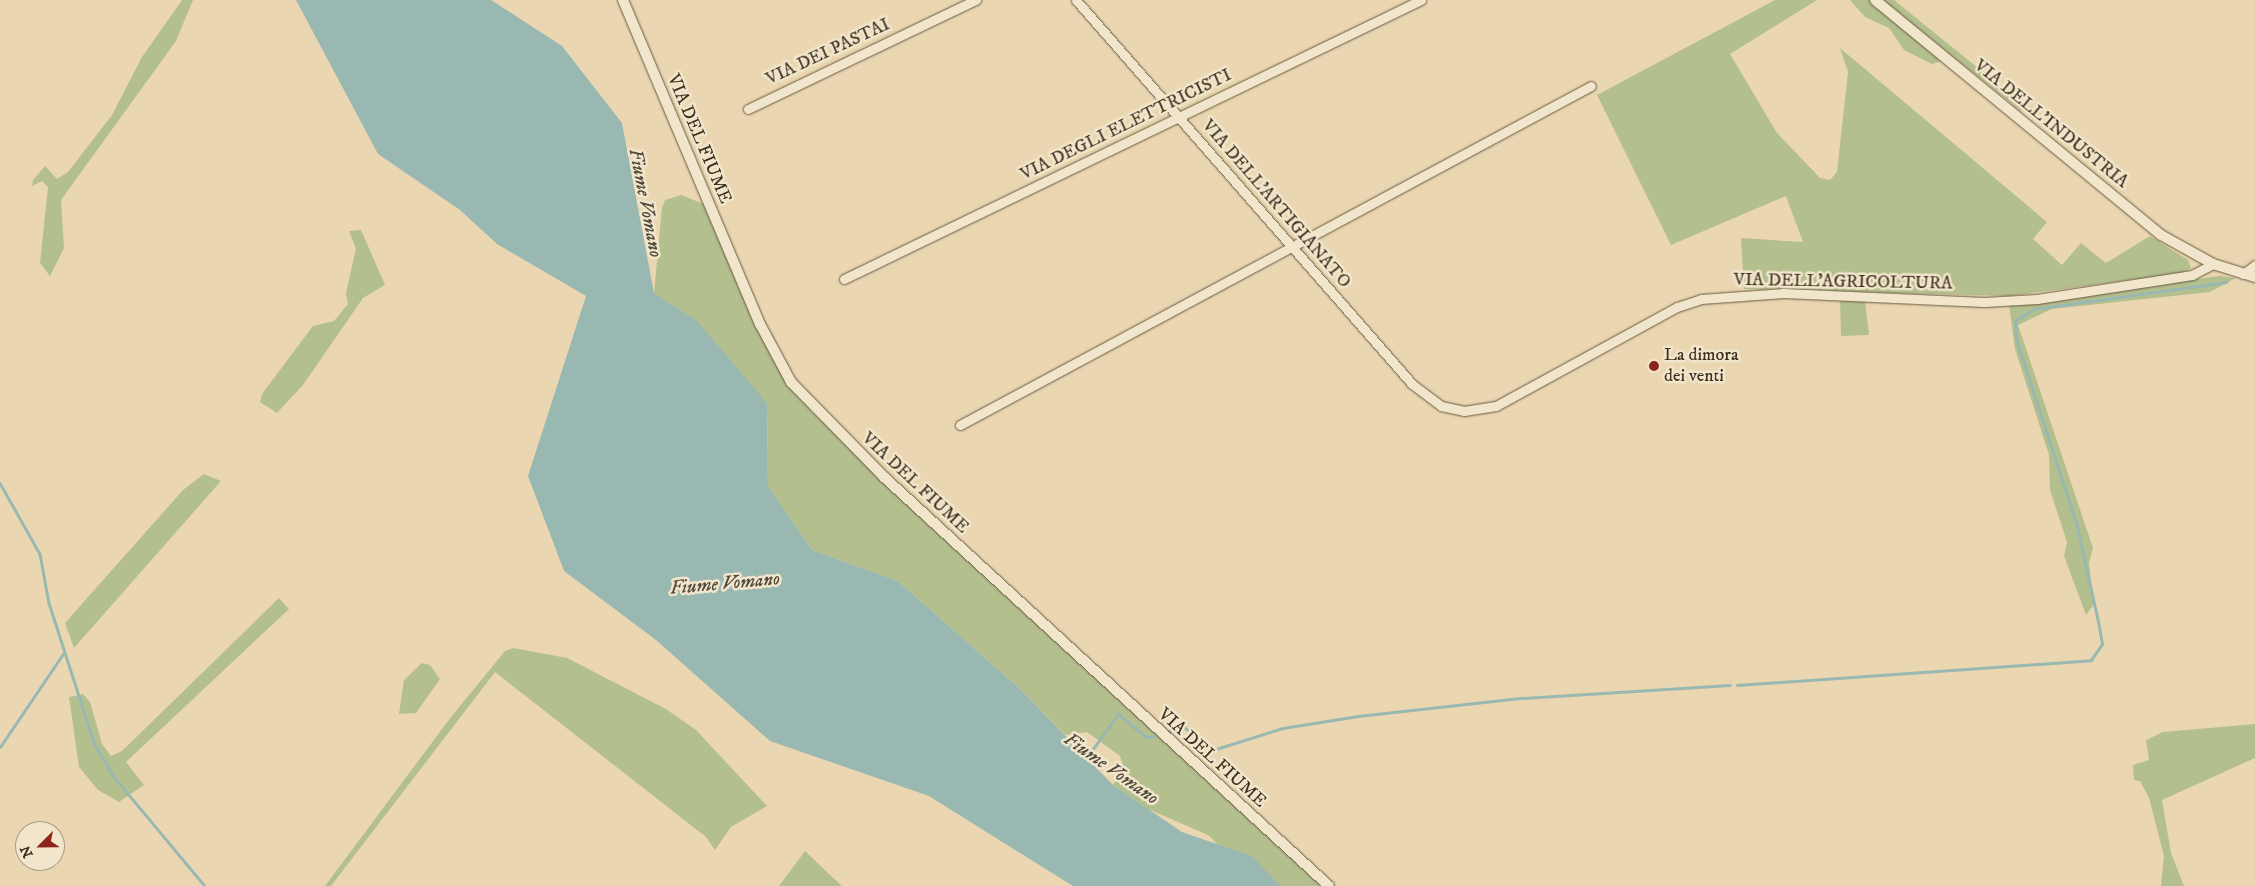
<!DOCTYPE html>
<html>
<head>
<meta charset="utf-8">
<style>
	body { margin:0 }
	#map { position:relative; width:2255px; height:886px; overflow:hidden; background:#ead7b1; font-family:"IM FELL DW Pica",serif }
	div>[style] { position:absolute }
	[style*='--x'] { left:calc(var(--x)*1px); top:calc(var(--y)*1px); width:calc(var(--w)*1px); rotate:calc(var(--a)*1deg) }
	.green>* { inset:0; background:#b4bf8e }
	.water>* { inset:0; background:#99b8b2 }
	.stream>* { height:2.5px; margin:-1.25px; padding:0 1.25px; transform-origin:1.25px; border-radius:1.25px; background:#99b8b2 }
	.roads { filter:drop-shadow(0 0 1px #695941) drop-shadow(0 0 1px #695941) }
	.minor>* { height:9px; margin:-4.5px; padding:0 4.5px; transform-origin:4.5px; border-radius:4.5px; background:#f1e5cc }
	.tertiary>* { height:10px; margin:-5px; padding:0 5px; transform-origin:5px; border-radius:5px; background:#f1e5cc }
	.dots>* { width:14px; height:14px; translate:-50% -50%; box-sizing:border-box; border:2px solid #f1e5cc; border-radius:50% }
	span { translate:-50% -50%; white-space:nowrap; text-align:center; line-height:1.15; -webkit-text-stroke:5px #f1e5cc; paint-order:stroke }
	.street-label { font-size:18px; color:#3e2f1c }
	.poi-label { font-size:18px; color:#3e2f1c }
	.left { translate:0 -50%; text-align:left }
	.water-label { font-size:19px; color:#504a3a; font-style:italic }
	.north { position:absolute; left:15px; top:821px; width:50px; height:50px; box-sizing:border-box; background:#f1e5cc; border:1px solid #a99c86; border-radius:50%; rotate:247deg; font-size:14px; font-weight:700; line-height:20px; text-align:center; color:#3e2f1c }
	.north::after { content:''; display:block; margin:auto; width:18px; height:22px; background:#8f2418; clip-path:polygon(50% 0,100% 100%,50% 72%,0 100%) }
</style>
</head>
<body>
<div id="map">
	<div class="green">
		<i style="clip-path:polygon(182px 0,193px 0,176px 41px,61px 200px,64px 248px,50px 276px,40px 263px,48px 187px,42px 181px,32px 186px,33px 180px,45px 166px,57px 179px,68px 172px,112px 115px,142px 57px)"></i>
		<i style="clip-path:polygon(1775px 0,1817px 0,1730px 54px,1777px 133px,1820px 178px,1830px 180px,1837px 172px,1848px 72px,1840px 48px,2047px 222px,2033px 239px,2062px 265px,2081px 243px,2106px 263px,2150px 236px,2188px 260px,2191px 268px,2182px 273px,2010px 296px,1744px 289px,1741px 238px,1803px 242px,1786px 196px,1671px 245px,1597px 95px)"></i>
		<i style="clip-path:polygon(1850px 0,1870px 0,1942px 61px,1932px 64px,1904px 50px,1889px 28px,1865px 17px)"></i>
		<i style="clip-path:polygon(1883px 0,1894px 0,2020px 102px,2022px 112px)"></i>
		<i style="clip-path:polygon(681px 195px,704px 204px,764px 342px,811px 411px,1322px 886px,1261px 886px,1208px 835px,1148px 809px,1113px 785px,1123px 765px,1120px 756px,1087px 732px,1065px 735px,1020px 689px,898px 581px,812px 550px,768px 486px,767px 403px,654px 293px,662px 208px,665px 200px)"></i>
		<i style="clip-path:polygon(361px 230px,385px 285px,363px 298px,303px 385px,277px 413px,260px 402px,262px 394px,313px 326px,334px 321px,348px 304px,346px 293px,356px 249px,349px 231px)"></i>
		<i style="clip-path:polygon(2219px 276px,2236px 278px,2210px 292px,2052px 309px,2018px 325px,2093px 548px,2089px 563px,2094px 604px,2086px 615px,2064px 556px,2067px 542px,2050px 490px,2049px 455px,2015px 349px,2009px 305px)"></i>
		<i style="clip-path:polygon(1840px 298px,1865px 300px,1869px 335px,1841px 336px)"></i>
		<i style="clip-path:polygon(204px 474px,221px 481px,74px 648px,65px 623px,183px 490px)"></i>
		<i style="clip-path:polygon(279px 598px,289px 609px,126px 762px,144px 785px,119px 802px,98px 790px,79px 767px,69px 697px,83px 694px,90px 702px,102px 744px,111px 756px,122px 751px)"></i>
		<i style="clip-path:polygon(513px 648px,567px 658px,666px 709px,696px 730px,767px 806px,731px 827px,715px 850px,706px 837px,495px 672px,331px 886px,325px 886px,451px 717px,505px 651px)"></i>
		<i style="clip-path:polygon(422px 663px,430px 665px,440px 679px,416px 713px,399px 714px,404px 680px)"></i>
		<i style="clip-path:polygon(2255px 724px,2255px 758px,2162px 800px,2171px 853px,2184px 886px,2161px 886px,2164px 856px,2149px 798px,2140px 781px,2134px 780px,2133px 765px,2149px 760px,2146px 740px,2163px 732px)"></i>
		<i style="clip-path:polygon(805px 851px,829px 874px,842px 886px,779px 886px)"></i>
	</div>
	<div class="water">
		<i style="clip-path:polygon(296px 0,491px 0,562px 46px,622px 123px,654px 293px,697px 321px,767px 403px,768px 486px,812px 550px,898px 581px,1020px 689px,1113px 785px,1182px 832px,1252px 856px,1280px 886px,1073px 886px,929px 796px,770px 741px,656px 640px,564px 571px,528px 476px,586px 296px,497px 244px,460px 210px,378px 154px)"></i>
	</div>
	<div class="stream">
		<i style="--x:0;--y:483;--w:81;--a:60.6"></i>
		<i style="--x:40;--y:554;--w:50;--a:79.6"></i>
		<i style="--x:49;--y:603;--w:149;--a:72.1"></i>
		<i style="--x:95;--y:745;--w:39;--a:59"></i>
		<i style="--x:115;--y:778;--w:141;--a:50.2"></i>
		<i style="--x:1737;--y:685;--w:355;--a:-4"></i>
		<i style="--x:2091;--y:660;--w:19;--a:-55"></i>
		<i style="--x:2102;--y:644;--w:22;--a:-100"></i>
		<i style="--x:2098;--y:622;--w:101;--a:-102.5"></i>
		<i style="--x:2076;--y:523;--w:194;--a:-108.1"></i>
		<i style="--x:2016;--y:339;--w:18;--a:-93"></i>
		<i style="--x:2015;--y:321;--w:22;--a:-32"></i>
		<i style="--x:2034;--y:309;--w:194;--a:-8"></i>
		<i style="--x:1165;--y:732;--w:20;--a:-15"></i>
		<i style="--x:1184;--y:727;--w:39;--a:35"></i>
		<i style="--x:1216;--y:749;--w:70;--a:-17.4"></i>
		<i style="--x:1283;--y:728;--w:76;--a:-9.1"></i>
		<i style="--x:1358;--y:716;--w:165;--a:-6.3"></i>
		<i style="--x:1522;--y:698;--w:208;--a:-3.6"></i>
		<i style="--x:0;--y:747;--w:112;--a:-55.9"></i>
		<i style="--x:1085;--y:760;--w:57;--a:-54.3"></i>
		<i style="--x:1118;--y:714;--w:36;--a:39"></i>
		<i style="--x:1146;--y:737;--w:8;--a:-7"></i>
	</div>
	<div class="roads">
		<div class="minor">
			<i style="--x:1076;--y:0;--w:510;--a:48.81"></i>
			<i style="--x:1412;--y:384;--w:36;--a:37"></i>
			<i style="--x:1441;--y:406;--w:24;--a:12"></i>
			<i style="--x:1464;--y:411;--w:32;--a:-9"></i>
			<i style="--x:1496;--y:406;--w:206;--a:-28.7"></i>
			<i style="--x:1677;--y:307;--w:25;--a:-18"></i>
			<i style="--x:1701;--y:299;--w:83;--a:-4.1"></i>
			<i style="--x:1784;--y:293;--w:200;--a:2.6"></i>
			<i style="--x:1984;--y:302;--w:53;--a:-3.2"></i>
			<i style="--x:2037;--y:299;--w:157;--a:-8.8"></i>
			<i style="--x:2192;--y:275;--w:24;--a:-28"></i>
			<i style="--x:748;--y:109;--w:253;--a:-25.6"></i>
			<i style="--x:2243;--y:274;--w:15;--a:-37"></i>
			<i style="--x:844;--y:279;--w:641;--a:-25.81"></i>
			<i style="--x:960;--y:425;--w:716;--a:-28.25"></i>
		</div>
		<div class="tertiary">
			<i style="--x:623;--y:0;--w:352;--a:67.1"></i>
			<i style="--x:760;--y:324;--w:66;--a:61.9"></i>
			<i style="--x:791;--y:382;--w:133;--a:45.6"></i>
			<i style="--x:884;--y:477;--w:604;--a:42.59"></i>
			<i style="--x:1875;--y:0;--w:370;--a:39.4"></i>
			<i style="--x:2161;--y:235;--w:60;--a:29.1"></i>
			<i style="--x:2213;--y:264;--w:44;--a:17.2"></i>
		</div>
	</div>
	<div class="dots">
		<i style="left:1654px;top:366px;background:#8f2418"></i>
	</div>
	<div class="street-label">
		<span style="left:828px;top:52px;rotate:-25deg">VIA DEI PASTAI</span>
		<span style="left:2051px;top:124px;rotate:39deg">VIA DELL'INDUSTRIA</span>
		<span style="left:1126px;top:125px;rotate:-26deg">VIA DEGLI ELETTRICISTI</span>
		<span style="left:699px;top:139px;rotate:67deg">VIA DEL FIUME</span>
		<span style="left:1276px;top:204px;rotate:49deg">VIA DELL'ARTIGIANATO</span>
		<span style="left:1843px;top:282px;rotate:1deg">VIA DELL'AGRICOLTURA</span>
		<span style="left:915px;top:483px;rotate:43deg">VIA DEL FIUME</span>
		<span style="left:1212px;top:758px;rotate:42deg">VIA DEL FIUME</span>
	</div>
	<div class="poi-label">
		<span class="left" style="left:1664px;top:366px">La dimora<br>dei venti</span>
	</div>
	<div class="water-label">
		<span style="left:645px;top:203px;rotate:79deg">Fiume Vomano</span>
		<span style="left:725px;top:584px;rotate:-5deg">Fiume Vomano</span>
		<span style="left:1111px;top:769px;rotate:35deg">Fiume Vomano</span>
	</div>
	<div class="north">N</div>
</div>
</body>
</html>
